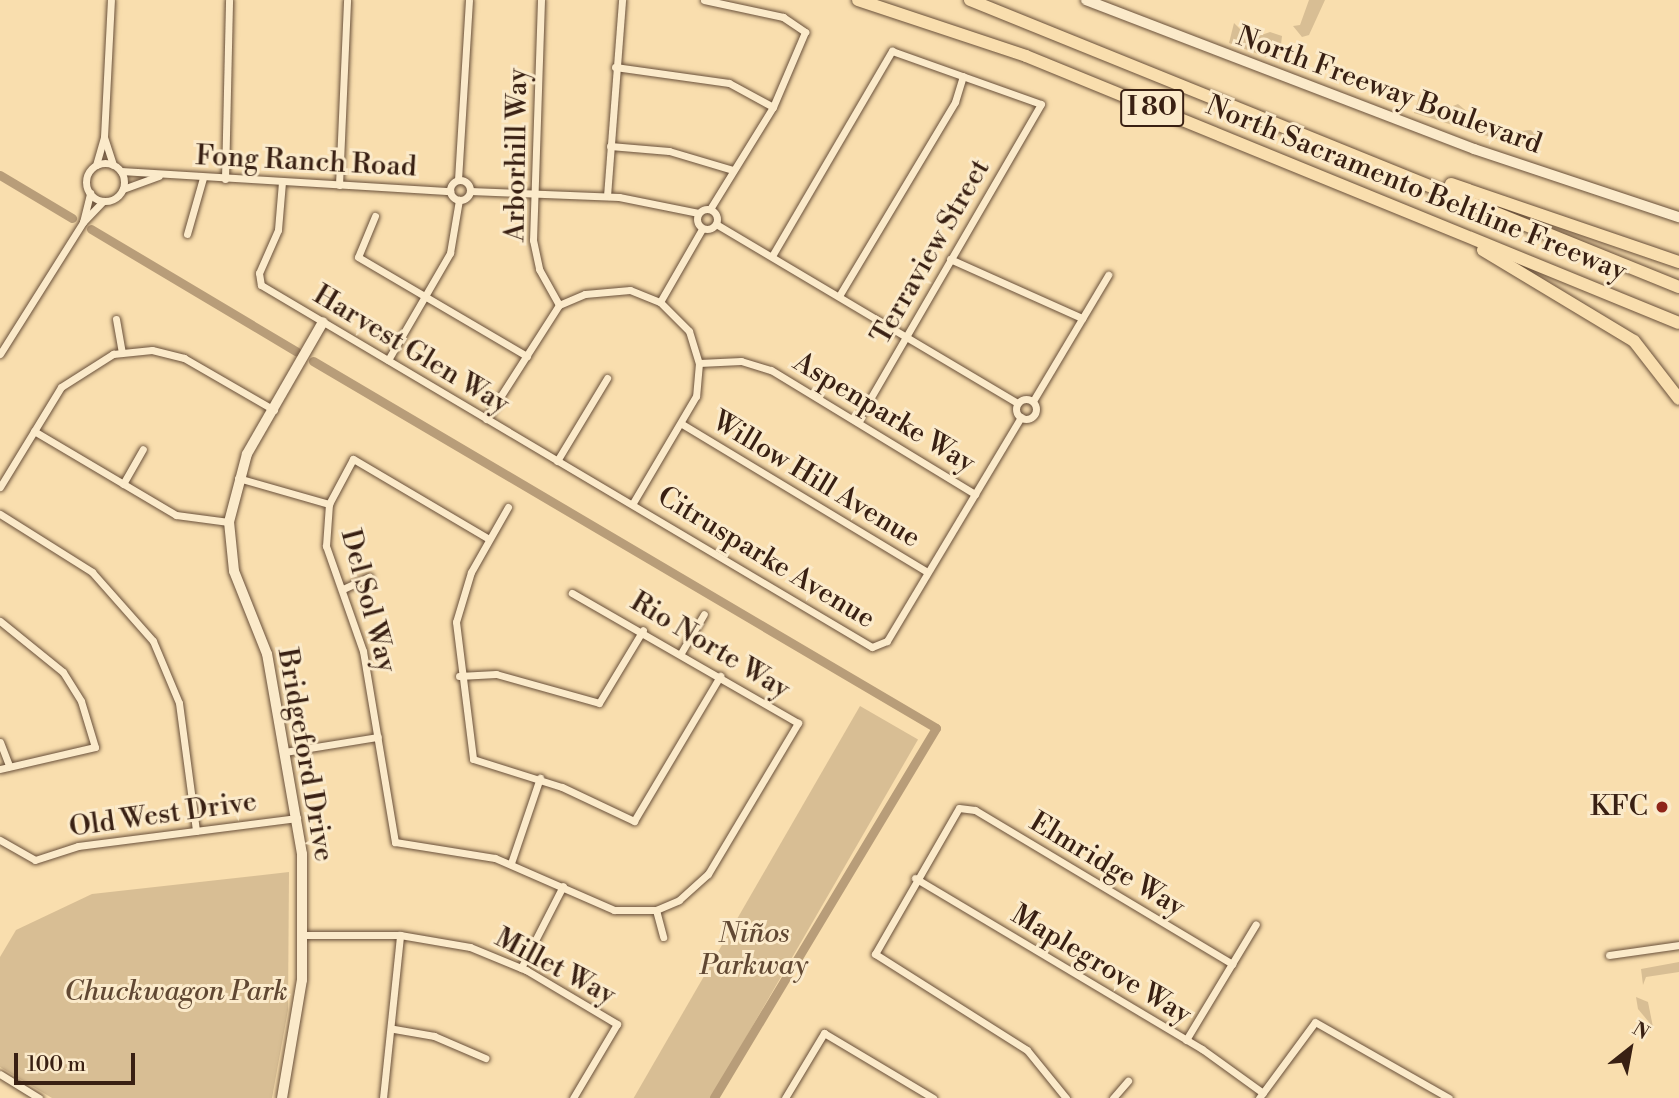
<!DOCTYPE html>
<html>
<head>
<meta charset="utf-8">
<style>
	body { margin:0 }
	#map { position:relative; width:1679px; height:1098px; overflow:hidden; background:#f9deae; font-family:"Libre Bodoni",serif }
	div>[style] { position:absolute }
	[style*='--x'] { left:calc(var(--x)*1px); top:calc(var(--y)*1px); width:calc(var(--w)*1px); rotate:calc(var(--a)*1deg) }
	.green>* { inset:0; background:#d8be94; transform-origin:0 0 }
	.canal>* { height:9px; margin:-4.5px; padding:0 4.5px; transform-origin:4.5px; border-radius:4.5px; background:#b89d79 }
	.roads { filter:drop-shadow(0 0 2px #69503a) drop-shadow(0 0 2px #69503a) }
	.street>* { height:7px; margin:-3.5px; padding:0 3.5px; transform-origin:3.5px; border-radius:3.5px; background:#fbeaca }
	.street>.ring { margin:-3.5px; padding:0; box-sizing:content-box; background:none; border:7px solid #fbeaca; border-radius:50% }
	.secondary>* { height:10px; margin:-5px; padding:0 5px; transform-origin:5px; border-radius:5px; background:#fbeaca }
	.highway>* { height:12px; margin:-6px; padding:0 6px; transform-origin:6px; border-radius:6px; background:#f9deae }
	.dots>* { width:19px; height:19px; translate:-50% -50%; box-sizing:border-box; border:4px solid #fbeaca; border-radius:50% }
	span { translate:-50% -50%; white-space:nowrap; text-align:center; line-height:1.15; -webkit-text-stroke:6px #fbeaca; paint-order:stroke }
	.shield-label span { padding:2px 5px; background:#fbeaca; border:2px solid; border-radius:5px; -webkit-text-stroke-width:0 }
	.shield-label { font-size:26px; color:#392013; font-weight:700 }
	.street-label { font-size:28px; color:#392013 }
	.poi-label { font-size:28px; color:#392013 }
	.right { translate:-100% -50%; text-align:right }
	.park-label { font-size:28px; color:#614833; font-style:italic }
	.north { position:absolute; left:1595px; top:1014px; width:70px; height:70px; -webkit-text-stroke:5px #fbeaca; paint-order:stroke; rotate:31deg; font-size:19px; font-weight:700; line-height:28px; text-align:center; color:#392013 }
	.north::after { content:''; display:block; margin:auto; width:24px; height:32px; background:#392013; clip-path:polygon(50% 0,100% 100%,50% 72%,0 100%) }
	.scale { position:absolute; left:14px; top:1053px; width:121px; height:32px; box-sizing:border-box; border:4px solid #392013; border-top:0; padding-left:9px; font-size:21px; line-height:24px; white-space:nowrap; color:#392013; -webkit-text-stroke:5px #fbeaca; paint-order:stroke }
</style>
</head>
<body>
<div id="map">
	<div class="green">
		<i style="clip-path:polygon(1309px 0,1325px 0,1309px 35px,1302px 37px,1293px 26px,1300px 25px)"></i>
		<i style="clip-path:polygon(1234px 23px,1250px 39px,1270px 32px,1282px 36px,1279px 62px,1229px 43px)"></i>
		<i style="clip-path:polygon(1420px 94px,1430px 115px,1458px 104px,1493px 133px,1531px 130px,1542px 141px,1538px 152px,1414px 113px)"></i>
		<i style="left:860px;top:706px;width:67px;height:457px;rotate:30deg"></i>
		<i style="clip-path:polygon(289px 872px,288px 1010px,272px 1098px,52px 1098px,0 1067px,0 957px,16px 930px,92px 894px)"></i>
		<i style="clip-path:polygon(1679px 962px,1679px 972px,1646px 977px,1643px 985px,1641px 969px)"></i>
		<i style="clip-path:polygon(1636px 997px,1648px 1002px,1653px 1027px,1638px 1009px)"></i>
	</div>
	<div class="canal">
		<i style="--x:0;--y:175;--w:84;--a:30.8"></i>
		<i style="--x:91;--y:229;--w:239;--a:30.8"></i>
		<i style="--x:313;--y:361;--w:723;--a:30.5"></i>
		<i style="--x:936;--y:728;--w:431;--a:121"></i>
	</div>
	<div class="roads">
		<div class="street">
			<i style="--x:541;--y:0;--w:240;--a:91.9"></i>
			<i style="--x:533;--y:240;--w:30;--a:78"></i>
			<i style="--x:539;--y:269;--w:41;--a:60.9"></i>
			<i style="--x:704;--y:0;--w:81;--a:12.1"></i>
			<i style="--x:783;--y:17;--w:27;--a:34"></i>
			<i style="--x:805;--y:32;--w:82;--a:113.1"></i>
			<i style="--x:773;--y:107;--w:120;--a:121.7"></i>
			<i style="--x:615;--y:67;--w:115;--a:8"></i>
			<i style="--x:729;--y:83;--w:50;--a:28.6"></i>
			<i style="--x:104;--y:137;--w:29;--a:72"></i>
			<i style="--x:610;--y:146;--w:59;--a:4.8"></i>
			<i style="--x:669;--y:151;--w:67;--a:16.5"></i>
			<i class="ring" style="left:86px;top:163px;width:31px;height:31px"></i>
			<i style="--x:96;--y:165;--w:29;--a:-74"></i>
			<i style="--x:104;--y:137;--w:137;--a:-87.1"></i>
			<i style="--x:121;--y:171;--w:330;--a:3.5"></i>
			<i style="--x:225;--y:179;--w:179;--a:-88.7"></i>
			<i style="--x:458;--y:180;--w:180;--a:-86.5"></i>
			<i class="ring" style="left:450px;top:180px;width:13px;height:13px"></i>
			<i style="--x:282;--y:182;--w:48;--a:94.8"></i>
			<i style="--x:278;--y:230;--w:47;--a:113.8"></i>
			<i style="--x:259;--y:273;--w:12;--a:81"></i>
			<i style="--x:261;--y:285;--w:710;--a:30.65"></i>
			<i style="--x:872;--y:647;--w:16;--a:-22"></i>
			<i style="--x:887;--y:641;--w:261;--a:-59.1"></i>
			<i style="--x:339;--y:185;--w:185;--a:-87.5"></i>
			<i style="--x:123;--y:189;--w:38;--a:-20"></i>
			<i style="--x:470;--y:191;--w:149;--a:2.3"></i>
			<i style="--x:619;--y:197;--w:81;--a:11.4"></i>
			<i style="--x:607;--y:196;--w:197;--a:-85.6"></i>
			<i class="ring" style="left:697px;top:209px;width:13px;height:13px"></i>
			<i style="--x:375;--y:216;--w:44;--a:112.5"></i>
			<i style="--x:358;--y:257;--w:196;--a:30.4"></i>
			<i style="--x:83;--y:222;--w:30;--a:-76"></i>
			<i style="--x:716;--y:224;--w:351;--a:30.7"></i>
			<i style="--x:187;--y:234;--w:58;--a:-74.1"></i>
			<i style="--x:772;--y:256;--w:238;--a:-59.7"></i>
			<i style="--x:892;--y:51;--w:158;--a:19.6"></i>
			<i style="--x:1041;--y:104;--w:367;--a:120.1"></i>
			<i style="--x:950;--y:259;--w:145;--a:24.1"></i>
			<i style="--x:839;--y:296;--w:226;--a:-59.1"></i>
			<i style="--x:955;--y:102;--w:27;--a:-73"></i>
			<i style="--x:660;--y:302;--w:84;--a:-60.1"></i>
			<i style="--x:116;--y:319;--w:34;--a:80"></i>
			<i style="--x:0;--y:354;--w:156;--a:-57.8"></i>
			<i style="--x:83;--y:222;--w:29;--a:-46"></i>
			<i style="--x:388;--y:360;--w:124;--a:-59.9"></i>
			<i style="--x:450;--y:253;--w:54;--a:-80.4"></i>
			<i style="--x:699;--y:363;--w:42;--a:-2.7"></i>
			<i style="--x:741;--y:361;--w:31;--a:17"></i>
			<i style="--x:771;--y:370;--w:239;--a:31.3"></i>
			<i class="ring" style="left:1016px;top:399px;width:13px;height:13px"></i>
			<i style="--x:1033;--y:401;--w:147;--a:-59.2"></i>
			<i style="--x:486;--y:419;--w:135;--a:-57.4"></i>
			<i style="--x:559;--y:305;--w:28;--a:-23"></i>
			<i style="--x:585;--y:294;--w:45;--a:-5.1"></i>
			<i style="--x:630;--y:290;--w:32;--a:22"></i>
			<i style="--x:660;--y:302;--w:41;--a:45"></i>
			<i style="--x:689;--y:331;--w:34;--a:73"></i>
			<i style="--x:699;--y:363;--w:33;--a:95"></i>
			<i style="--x:696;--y:396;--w:124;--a:120.5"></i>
			<i style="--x:682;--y:424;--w:286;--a:31.1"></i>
			<i style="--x:34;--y:431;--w:165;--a:30.6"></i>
			<i style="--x:176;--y:515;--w:53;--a:7.5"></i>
			<i style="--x:557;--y:461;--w:97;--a:-58.9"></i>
			<i style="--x:238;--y:478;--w:95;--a:15.9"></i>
			<i style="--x:123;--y:484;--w:40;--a:-60.3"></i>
			<i style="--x:0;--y:487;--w:117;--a:-58.6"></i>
			<i style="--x:61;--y:387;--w:62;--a:-32.4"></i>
			<i style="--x:113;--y:354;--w:39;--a:-6"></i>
			<i style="--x:152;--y:350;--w:33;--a:14"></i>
			<i style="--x:184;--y:358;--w:104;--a:30"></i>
			<i style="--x:508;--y:507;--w:75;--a:119.6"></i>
			<i style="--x:471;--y:572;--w:52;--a:106.7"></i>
			<i style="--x:456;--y:622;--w:138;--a:82.9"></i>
			<i style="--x:473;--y:759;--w:93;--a:17.5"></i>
			<i style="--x:562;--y:787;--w:80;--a:25.3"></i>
			<i style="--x:634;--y:821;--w:169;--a:-59.3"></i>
			<i style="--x:0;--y:514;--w:109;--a:32.2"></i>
			<i style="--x:92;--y:572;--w:92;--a:48.5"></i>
			<i style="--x:153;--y:641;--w:67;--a:67.2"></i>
			<i style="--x:179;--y:703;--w:129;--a:82.4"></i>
			<i style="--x:489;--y:539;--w:158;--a:-149.5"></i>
			<i style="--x:353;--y:459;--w:51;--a:118.1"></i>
			<i style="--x:329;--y:504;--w:42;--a:94.1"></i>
			<i style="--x:326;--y:546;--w:111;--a:70.6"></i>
			<i style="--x:363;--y:651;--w:194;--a:80.5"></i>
			<i style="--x:395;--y:842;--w:101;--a:9.1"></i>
			<i style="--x:495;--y:858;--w:130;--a:23.6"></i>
			<i style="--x:614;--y:910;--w:42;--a:0"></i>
			<i style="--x:656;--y:910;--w:25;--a:-23"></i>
			<i style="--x:679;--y:900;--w:39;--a:-42"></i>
			<i style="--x:708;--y:874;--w:176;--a:-59.2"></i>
			<i style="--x:798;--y:723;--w:261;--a:-150.1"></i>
			<i style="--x:343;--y:589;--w:29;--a:-25"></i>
			<i style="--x:0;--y:621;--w:81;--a:39"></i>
			<i style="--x:63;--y:672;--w:34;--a:58"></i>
			<i style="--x:81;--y:701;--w:48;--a:73.1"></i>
			<i style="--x:95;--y:747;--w:98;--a:167"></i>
			<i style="--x:681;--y:653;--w:45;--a:-59.5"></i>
			<i style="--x:459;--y:676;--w:37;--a:-3"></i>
			<i style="--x:496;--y:674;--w:107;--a:15.7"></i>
			<i style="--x:599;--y:703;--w:85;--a:-58.9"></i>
			<i style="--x:0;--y:742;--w:25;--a:69"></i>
			<i style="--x:285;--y:752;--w:94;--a:-9.2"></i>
			<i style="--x:0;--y:840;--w:40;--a:29.7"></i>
			<i style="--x:35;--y:860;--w:45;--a:-18"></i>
			<i style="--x:78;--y:846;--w:221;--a:-7.3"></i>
			<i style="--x:511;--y:863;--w:90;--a:-71.2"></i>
			<i style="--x:915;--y:878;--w:334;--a:30.8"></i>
			<i style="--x:1202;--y:1049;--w:75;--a:35.8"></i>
			<i style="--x:656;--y:910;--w:28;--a:75"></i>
			<i style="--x:304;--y:935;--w:96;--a:0"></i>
			<i style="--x:400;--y:935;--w:71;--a:9.7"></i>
			<i style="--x:470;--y:947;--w:61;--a:22.3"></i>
			<i style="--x:526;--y:970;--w:106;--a:30.7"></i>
			<i style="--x:617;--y:1024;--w:86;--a:120.7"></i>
			<i style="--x:1609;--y:955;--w:71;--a:-8.1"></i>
			<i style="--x:521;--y:968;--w:92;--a:-62.9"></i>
			<i style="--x:394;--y:1029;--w:41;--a:9.9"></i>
			<i style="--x:434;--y:1036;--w:56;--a:23.3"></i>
			<i style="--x:1186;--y:1040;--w:135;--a:-58.9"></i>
			<i style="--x:0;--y:1074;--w:46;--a:31.6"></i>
			<i style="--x:383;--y:1098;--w:164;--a:-84"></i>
			<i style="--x:785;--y:1098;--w:76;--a:-59"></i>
			<i style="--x:824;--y:1033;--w:127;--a:30.8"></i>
			<i style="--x:1066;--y:1098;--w:62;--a:-129.1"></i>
			<i style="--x:1027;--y:1050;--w:180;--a:-147.7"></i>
			<i style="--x:875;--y:954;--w:168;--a:-60.1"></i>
			<i style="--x:959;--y:808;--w:16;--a:7"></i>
			<i style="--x:975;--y:810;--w:300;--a:30.9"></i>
			<i style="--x:1113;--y:1098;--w:23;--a:-49"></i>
			<i style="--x:1259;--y:1098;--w:94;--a:-53.6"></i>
			<i style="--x:1315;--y:1022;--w:154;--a:29.6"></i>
		</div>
		<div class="secondary">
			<i style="--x:1086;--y:0;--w:416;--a:21"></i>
			<i style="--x:1474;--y:149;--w:216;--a:18.4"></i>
			<i style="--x:282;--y:1098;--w:120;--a:-80.4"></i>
			<i style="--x:302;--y:980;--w:126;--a:-90"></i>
			<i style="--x:302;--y:854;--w:203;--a:-99.9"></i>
			<i style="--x:267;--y:654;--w:89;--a:-111.7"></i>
			<i style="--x:234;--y:571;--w:49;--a:-95.8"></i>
			<i style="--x:229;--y:522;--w:70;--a:-75.2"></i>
			<i style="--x:247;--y:454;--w:152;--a:-60.1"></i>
		</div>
		<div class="highway">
			<i style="--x:858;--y:0;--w:177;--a:18.4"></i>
			<i style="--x:1026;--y:56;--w:705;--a:22.24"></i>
			<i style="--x:970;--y:0;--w:765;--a:22.04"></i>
			<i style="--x:1451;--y:184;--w:241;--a:18.9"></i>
			<i style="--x:1483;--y:250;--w:176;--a:31.1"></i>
			<i style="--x:1634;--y:341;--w:73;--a:52.2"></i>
		</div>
	</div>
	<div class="dots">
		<i style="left:1662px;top:807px;background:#8f2418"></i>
	</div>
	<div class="shield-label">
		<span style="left:1152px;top:108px">I 80</span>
	</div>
	<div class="street-label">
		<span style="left:1389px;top:91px;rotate:20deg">North Freeway Boulevard</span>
		<span style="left:517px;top:155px;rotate:-89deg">Arborhill Way</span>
		<span style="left:306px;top:162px;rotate:3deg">Fong Ranch Road</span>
		<span style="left:1416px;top:189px;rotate:22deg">North Sacramento Beltline Freeway</span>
		<span style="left:931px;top:252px;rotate:-60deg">Terraview Street</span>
		<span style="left:411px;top:350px;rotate:31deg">Harvest Glen Way</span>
		<span style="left:884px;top:413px;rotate:31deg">Aspenparke Way</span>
		<span style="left:816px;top:480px;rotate:31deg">Willow Hill Avenue</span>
		<span style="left:766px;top:558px;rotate:31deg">Citrusparke Avenue</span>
		<span style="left:368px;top:601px;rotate:75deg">Del Sol Way</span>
		<span style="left:710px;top:646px;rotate:31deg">Rio Norte Way</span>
		<span style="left:305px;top:755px;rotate:80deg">Bridgeford Drive</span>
		<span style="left:163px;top:815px;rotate:-8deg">Old West Drive</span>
		<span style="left:1107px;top:865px;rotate:31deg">Elmridge Way</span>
		<span style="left:1101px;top:965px;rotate:31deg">Maplegrove Way</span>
		<span style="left:555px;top:967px;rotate:28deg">Millet Way</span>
	</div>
	<div class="poi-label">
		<span class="right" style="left:1648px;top:807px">KFC</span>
	</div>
	<div class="park-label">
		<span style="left:754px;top:950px">Niños<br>Parkway</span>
		<span style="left:176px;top:992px">Chuckwagon Park</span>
	</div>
	<div class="north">N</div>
	<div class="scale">100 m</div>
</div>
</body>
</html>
